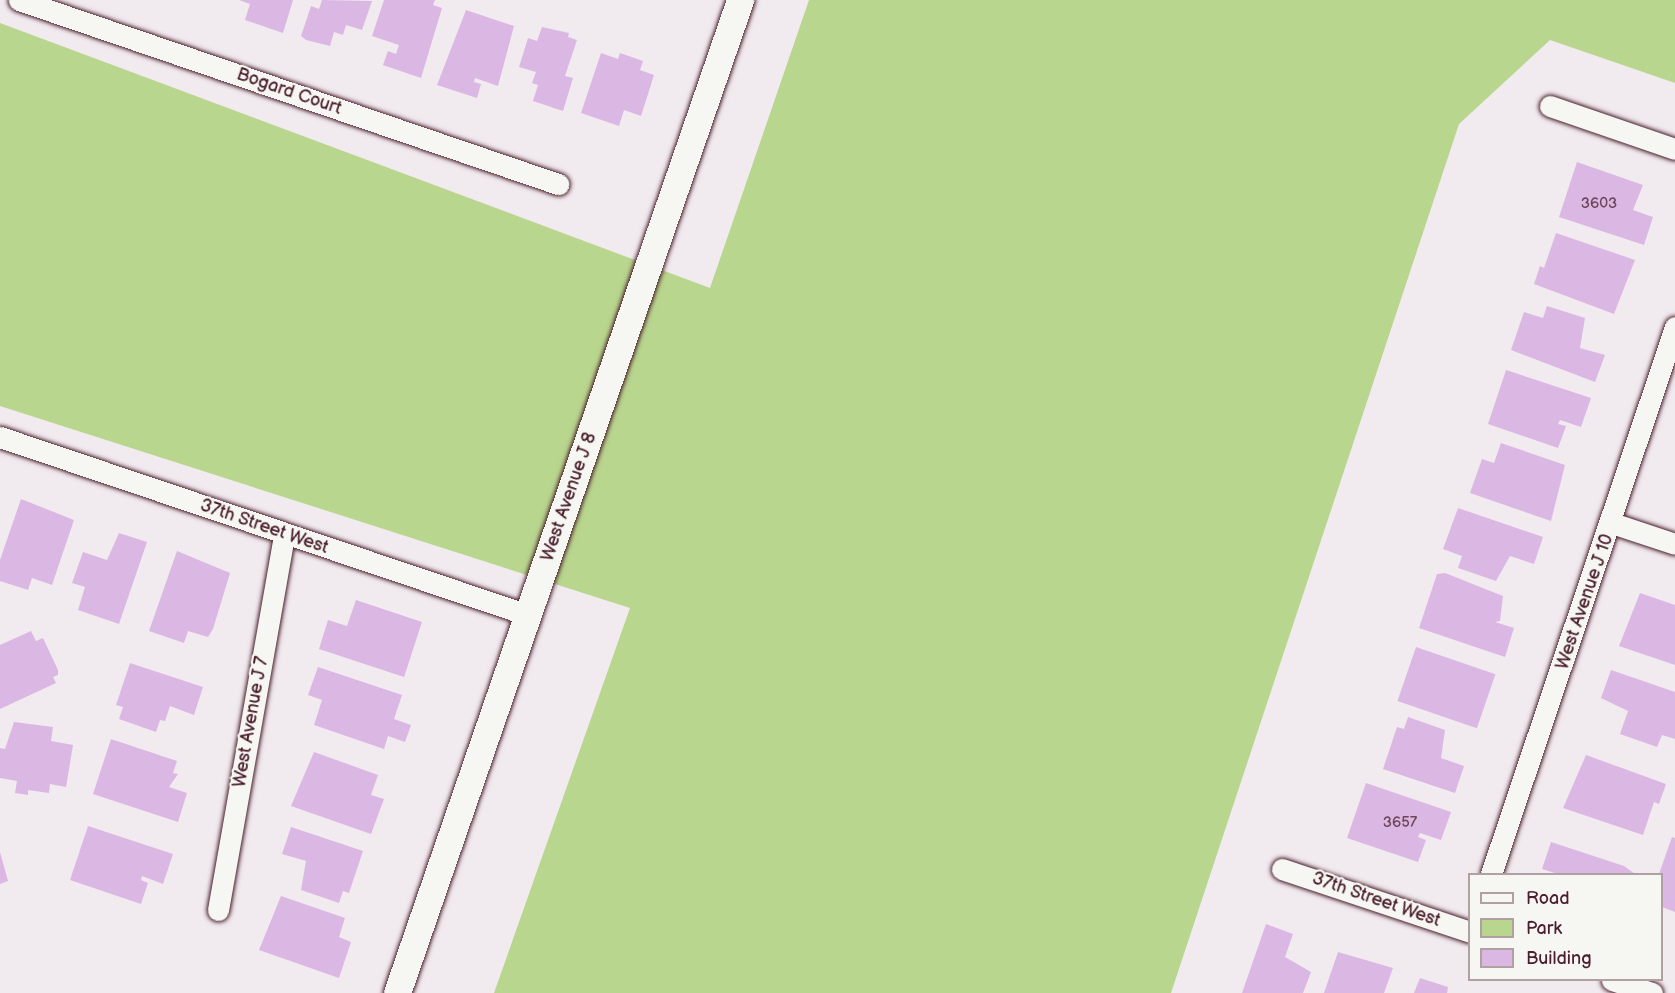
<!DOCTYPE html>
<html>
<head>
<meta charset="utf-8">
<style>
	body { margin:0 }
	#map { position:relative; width:1675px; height:993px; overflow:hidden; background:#f1eaef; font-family:"Balsamiq Sans",sans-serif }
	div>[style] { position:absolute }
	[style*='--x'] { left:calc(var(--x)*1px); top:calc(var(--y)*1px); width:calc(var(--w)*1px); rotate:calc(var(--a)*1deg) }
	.green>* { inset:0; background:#b9d68e }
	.building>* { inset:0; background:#dbb8e3; transform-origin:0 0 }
	.roads { filter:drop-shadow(0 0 2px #4a1f2b) drop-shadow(0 0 2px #4a1f2b) }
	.minor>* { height:21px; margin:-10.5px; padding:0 10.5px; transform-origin:10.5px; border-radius:10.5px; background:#f6f6f2 }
	.tertiary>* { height:27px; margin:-13.5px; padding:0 13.5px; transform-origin:13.5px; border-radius:13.5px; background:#f6f6f2 }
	span { translate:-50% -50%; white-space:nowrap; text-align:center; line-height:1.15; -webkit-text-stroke:4.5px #f6f6f2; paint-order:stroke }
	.number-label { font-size:15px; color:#6e4559 }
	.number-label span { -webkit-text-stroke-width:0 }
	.street-label { font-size:18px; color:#4a1f2b }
	.legend { position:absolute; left:1468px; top:873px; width:195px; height:108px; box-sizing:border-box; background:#f6f6f2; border:2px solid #b1a0a2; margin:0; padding:8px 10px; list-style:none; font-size:18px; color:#4a1f2b }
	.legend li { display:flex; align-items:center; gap:12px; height:30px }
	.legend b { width:30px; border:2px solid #b1a0a2 }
</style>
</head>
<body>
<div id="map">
	<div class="green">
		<i style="clip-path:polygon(809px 0,1675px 0,1675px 83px,1550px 40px,1459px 124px,1171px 993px,494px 993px,630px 608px,0 406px,0 23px,710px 288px)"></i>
	</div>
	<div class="building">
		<i style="clip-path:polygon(239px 0,293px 0,283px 33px,245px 20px,250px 4px)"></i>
		<i style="clip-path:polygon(322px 0,372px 1px,362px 30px,346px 25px,343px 35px,334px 32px,330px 46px,306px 40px,301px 36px,311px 6px,319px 9px)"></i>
		<i style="clip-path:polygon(384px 0,435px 0,433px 5px,442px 8px,421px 78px,383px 65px,388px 51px,396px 54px,399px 45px,372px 36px)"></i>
		<i style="clip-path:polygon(466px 10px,514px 26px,498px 86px,475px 78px,474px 82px,481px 84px,477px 98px,437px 85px)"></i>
		<i style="clip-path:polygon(542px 27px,569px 33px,568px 37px,577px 40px,565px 76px,573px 78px,563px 111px,533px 101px,538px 85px,532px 83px,536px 72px,519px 67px,528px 38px,537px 41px)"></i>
		<i style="clip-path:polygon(601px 53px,618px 59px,620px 53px,643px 61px,640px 70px,654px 75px,641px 116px,624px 110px,619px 126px,581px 113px)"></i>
		<i style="clip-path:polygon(1577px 162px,1643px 185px,1633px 210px,1653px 217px,1644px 245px,1559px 217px)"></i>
		<i style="clip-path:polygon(1556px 233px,1635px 260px,1614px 314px,1534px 284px,1540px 266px,1544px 268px)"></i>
		<i style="clip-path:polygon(1547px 306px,1585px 318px,1580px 348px,1605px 355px,1595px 382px,1511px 350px,1524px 312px,1543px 318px)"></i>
		<i style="clip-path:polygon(1506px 370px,1591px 398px,1581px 427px,1560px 420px,1558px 424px,1566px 426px,1558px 448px,1488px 424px)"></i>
		<i style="clip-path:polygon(1501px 443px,1565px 465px,1551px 521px,1470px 493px,1482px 459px,1494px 463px)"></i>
		<i style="clip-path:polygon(21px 499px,74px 520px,52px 585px,32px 578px,28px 590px,0 581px,0 560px)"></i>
		<i style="clip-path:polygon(1458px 508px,1543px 537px,1534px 564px,1510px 556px,1496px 581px,1458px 568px,1462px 556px,1443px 549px)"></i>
		<i style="clip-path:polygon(119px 533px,147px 542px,119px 624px,78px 610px,85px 587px,72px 583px,83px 552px,107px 560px)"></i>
		<i style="clip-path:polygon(177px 551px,230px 573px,213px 629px,208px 637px,188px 631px,184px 643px,149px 631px)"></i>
		<i style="clip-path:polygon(1445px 573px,1503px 596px,1500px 621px,1495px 622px,1514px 628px,1505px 657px,1419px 628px,1437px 574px)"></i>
		<i style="clip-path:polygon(1640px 593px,1675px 605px,1675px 665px,1619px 646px)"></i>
		<i style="clip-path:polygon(356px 600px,422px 622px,404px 677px,319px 649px,328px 620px,347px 626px)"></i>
		<i style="clip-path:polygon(31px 631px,36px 641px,43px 638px,58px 670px,58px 675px,53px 677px,56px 683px,0 709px,0 645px)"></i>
		<i style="left:1416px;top:647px;width:84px;height:57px;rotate:19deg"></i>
		<i style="clip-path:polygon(130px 663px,203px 687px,194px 715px,170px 706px,165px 721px,160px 720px,156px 732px,119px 719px,123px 707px,116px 705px)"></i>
		<i style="clip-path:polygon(318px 667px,402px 695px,394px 719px,411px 725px,405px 742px,388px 736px,384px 749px,314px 725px,322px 700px,308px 695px)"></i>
		<i style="clip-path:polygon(1611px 670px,1675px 692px,1675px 739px,1662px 735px,1657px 747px,1620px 734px,1628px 711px,1601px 698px)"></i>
		<i style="clip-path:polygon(1408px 717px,1445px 730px,1441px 758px,1464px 766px,1455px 793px,1383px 769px,1397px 727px,1404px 729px)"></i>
		<i style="clip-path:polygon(14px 722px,53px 727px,51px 741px,73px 745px,66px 787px,50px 784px,49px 793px,28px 790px,28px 795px,15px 793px,17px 781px,0 778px,0 748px,5px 749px)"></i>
		<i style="clip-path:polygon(111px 739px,177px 761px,173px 773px,178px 774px,169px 787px,187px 793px,178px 822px,93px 794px)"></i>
		<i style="clip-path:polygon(314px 752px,378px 775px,371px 795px,384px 799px,371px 834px,291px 806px)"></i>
		<i style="clip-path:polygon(1586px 755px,1666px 784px,1659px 804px,1654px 802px,1643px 835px,1563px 808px)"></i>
		<i style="clip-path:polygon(1366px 783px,1451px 812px,1441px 840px,1420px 833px,1418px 837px,1426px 840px,1418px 862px,1347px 838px)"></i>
		<i style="clip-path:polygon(88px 826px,173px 854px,163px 884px,142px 876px,141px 880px,148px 883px,141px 904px,70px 880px)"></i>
		<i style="clip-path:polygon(291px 827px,363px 851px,349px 893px,343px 891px,339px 903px,301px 890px,306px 861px,282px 854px)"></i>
		<i style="clip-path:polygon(1672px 837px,1675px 838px,1675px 912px,1662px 907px,1659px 874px)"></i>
		<i style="clip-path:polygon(1551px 842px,1624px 866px,1635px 874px,1558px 874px,1542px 869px)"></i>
		<i style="clip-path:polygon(0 852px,8px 881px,0 884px)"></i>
		<i style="clip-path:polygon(281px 896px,345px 918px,339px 937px,351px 942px,339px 978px,259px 950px)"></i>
		<i style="clip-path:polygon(1266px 924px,1293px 934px,1285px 957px,1311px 972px,1303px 993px,1242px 993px)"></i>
		<i style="clip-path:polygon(1338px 952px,1393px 968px,1384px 993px,1324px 993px)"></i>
		<i style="clip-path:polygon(1420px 978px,1448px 987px,1447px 993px,1414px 993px)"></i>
	</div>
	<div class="roads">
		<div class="minor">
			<i style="--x:19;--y:0;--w:570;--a:18.85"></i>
			<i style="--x:1550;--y:106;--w:132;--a:19"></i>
			<i style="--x:0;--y:437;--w:557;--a:18.63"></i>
			<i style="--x:1612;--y:523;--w:66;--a:18.4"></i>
			<i style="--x:1282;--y:869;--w:198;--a:18.5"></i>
			<i style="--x:1491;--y:874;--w:577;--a:-71.41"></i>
			<i style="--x:218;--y:910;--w:381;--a:-80"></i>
			<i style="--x:1612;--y:980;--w:42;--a:18"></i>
		</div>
		<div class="tertiary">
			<i style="--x:397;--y:993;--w:1051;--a:-70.94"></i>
		</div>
	</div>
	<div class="number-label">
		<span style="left:1599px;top:204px">3603</span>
		<span style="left:1400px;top:823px">3657</span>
	</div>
	<div class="street-label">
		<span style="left:289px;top:92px;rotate:19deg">Bogard Court</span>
		<span style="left:569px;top:497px;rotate:-71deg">West Avenue J 8</span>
		<span style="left:264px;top:527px;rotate:19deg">37th Street West</span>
		<span style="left:1585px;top:602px;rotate:-71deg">West Avenue J 10</span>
		<span style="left:251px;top:722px;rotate:-80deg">West Avenue J 7</span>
		<span style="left:1376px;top:900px;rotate:19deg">37th Street West</span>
	</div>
	<ul class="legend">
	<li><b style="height:8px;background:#f6f6f2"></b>Road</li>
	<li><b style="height:16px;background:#b9d68e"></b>Park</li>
	<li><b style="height:16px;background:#dbb8e3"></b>Building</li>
	</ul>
</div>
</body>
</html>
